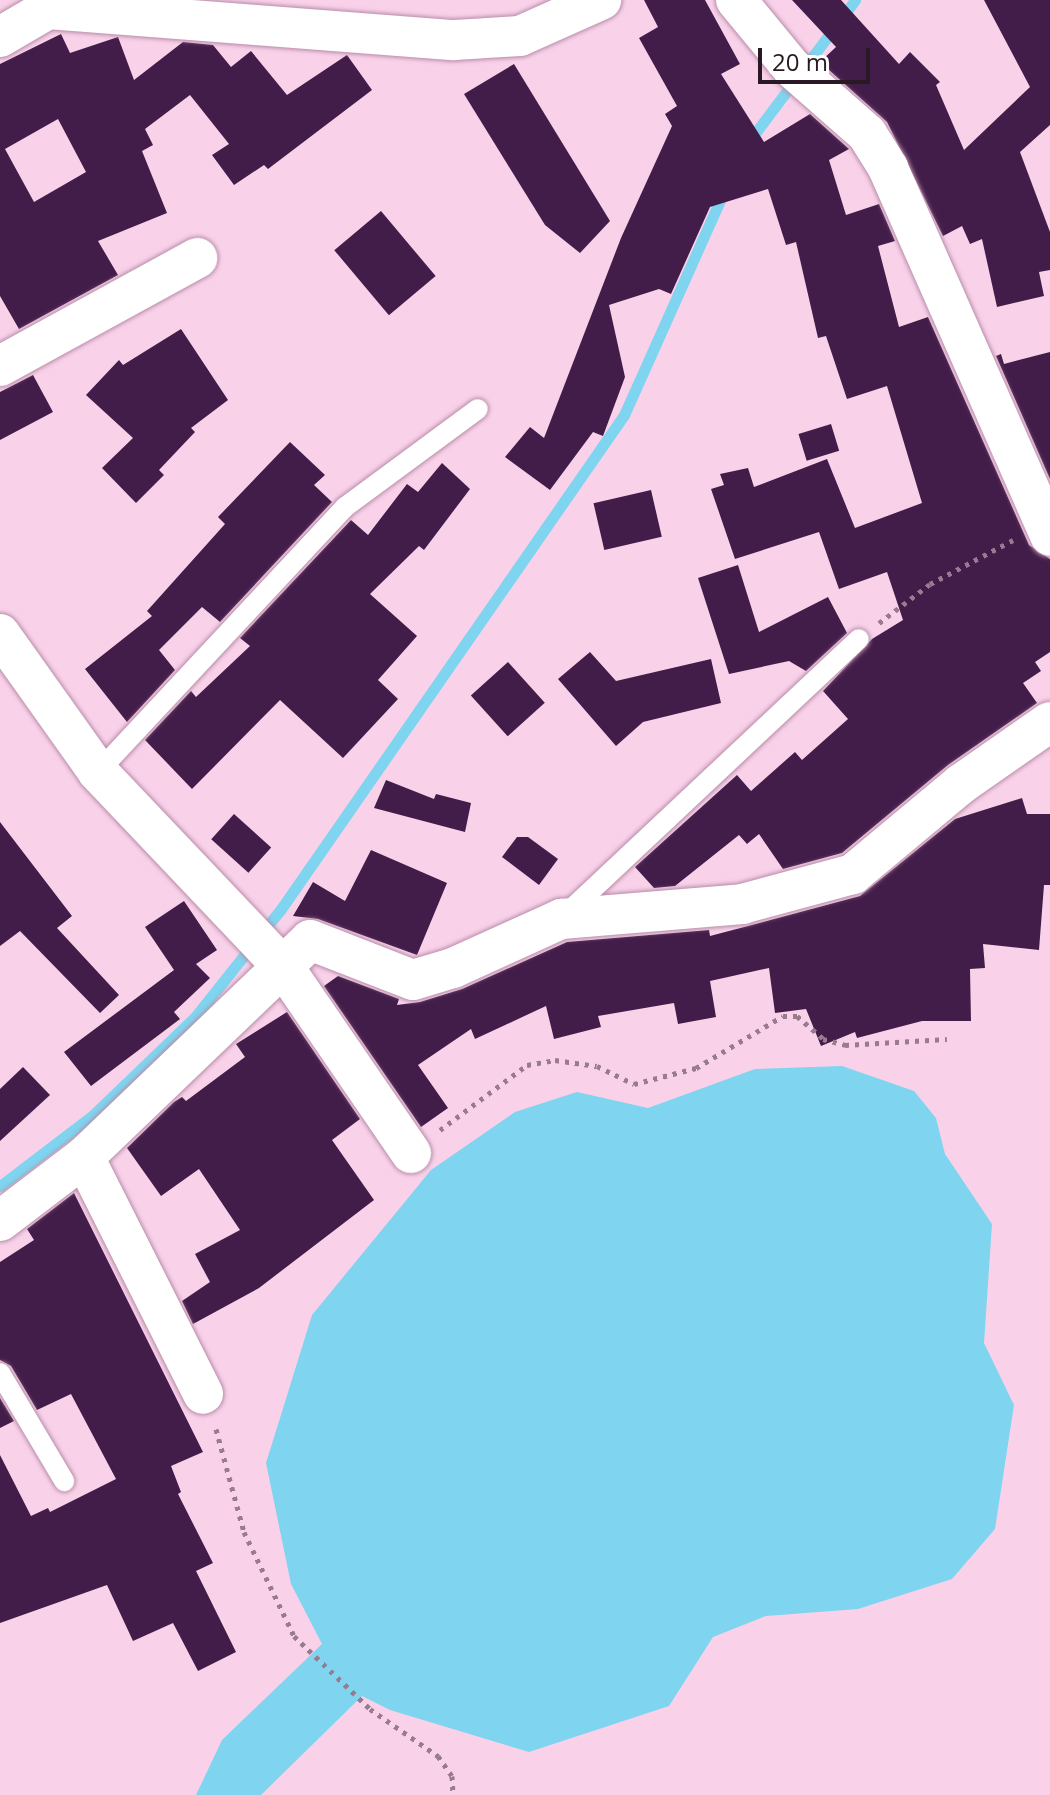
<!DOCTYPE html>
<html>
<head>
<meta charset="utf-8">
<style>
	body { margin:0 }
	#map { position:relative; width:1050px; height:1795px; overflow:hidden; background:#f9d2ea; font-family:"Open Sans",sans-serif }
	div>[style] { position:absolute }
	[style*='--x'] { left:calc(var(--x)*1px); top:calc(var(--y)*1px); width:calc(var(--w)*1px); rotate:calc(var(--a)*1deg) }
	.water>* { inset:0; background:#7fd4ef }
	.stream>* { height:11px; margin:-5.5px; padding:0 5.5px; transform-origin:5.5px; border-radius:5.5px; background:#7fd4ef }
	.building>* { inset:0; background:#431d4a; transform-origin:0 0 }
	.path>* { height:5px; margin-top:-2.5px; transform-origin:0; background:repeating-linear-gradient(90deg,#987b8e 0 4px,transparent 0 10px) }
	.roads { filter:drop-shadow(0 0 2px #b98ca8) drop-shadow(0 0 2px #b98ca8) }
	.service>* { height:20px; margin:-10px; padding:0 10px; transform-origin:10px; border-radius:10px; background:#fff }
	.minor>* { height:40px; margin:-20px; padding:0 20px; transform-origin:20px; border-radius:20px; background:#fff }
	span { translate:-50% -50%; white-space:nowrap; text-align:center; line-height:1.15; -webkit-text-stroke:8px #fff; paint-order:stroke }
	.scale { position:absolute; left:758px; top:48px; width:112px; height:36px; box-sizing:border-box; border:4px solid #2a1824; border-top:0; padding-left:10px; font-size:24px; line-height:28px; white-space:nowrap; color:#2a1824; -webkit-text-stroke:6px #fff; paint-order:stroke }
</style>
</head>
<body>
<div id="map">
	<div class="water">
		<i style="clip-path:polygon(842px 1066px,914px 1091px,936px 1118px,945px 1154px,992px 1224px,984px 1343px,1014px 1405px,995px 1529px,952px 1579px,858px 1609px,766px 1616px,713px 1637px,669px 1706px,529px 1752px,390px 1710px,362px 1696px,261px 1795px,196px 1795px,222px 1740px,322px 1644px,291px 1584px,266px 1463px,312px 1315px,431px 1170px,515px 1112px,577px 1092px,648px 1108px,755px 1069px)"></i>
	</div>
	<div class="stream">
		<i style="--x:750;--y:140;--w:175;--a:-53.1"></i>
		<i style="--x:0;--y:1186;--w:116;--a:-37.3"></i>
		<i style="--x:92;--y:1116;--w:143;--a:-43.9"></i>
		<i style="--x:195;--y:1017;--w:138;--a:-51.5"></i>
		<i style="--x:281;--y:909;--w:601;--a:-55.23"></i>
		<i style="--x:624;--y:415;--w:245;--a:-65.9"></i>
	</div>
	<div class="building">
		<i style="clip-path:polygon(644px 0,705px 0,740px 64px,721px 74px,764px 142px,810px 114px,849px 149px,829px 160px,846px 215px,879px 204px,895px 241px,878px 246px,899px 327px,928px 317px,1029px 545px,1050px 559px,1050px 652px,1035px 662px,1041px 671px,1023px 683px,1037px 703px,948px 765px,842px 853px,783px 869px,759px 834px,747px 844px,739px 835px,675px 886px,654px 888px,635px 867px,737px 775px,751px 791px,795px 752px,802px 760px,848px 719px,823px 691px,872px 639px,903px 620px,887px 572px,839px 589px,819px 532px,735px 559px,711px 489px,724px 485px,720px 474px,748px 468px,754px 487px,827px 459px,855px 528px,922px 503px,887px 386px,847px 399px,826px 336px,818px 338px,796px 242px,786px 245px,768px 189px,710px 207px,671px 294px,659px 289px,609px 305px,625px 377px,603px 436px,593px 432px,550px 490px,505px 457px,530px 427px,544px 438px,621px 238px,672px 126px,665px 114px,677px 106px,639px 38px,658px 27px)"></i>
		<i style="clip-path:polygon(792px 0,841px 0,899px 64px,910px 52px,940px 82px,936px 85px,964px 150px,1030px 87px,984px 0,1050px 0,1050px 125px,1020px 152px,1050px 232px,1050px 270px,1039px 272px,1044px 296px,997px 307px,982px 239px,970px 244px,962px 226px,943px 236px,887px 122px,820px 62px,836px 47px)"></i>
		<i style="clip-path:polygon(evenodd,61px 34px,70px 53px,118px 37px,134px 80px,183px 42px,213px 45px,231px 67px,251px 51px,287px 95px,347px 55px,372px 90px,268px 169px,264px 165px,234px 185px,212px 155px,229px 144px,190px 95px,145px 129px,153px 145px,142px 151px,167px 213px,98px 241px,118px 275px,19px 329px,0 296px,0 64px,61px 34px,58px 119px,86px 172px,34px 202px,5px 149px,58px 119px)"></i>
		<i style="clip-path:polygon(514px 64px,610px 221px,580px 253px,545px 225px,464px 94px)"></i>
		<i style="left:381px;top:211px;width:85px;height:61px;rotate:50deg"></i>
		<i style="clip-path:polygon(181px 329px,228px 400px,191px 428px,195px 432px,159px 470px,164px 475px,136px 503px,102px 468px,133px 438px,86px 395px,119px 360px,123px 365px)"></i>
		<i style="clip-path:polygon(1050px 352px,1050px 479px,996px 356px,1001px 354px,1004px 364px)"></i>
		<i style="clip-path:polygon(33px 375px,53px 412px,0 440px,0 392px)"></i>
		<i style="left:831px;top:424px;width:28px;height:34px;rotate:73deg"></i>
		<i style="clip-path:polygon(290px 442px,325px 475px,314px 485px,332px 502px,220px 622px,202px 607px,159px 650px,175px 670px,127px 722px,85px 669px,152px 616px,147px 611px,225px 524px,218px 517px)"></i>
		<i style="clip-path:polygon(442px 463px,470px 489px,424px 550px,419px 546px,370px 594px,417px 636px,378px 680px,398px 699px,343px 758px,280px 700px,192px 789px,145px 740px,191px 691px,196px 697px,250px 646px,240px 638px,351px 520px,368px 535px,407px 484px,418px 492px)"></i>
		<i style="left:651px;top:490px;width:48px;height:59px;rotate:77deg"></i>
		<i style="clip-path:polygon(738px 565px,759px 632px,828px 597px,847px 633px,806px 671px,789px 661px,729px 674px,698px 578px)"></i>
		<i style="clip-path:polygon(590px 652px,616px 681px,711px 659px,721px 703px,643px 722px,616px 746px,558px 679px)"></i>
		<i style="left:508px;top:662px;width:55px;height:50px;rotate:48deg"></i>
		<i style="clip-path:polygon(386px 780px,434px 799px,436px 794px,471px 803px,465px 832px,374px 808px)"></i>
		<i style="clip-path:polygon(1022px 798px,1027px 814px,1050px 814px,1050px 885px,1044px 885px,1039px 950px,983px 944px,985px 968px,970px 969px,971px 1021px,922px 1021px,857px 1038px,855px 1032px,821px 1046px,806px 1009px,775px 1013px,769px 968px,710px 981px,716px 1017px,678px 1024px,674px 1003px,598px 1016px,601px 1027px,554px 1039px,546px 1006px,475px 1039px,471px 1029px,418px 1065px,448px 1108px,421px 1127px,324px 986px,338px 976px,399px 999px,397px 1005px,420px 1002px,462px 989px,567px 942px,709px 930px,710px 936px,748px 926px,860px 896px,955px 819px)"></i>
		<i style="left:234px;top:814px;width:50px;height:34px;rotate:42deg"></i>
		<i style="clip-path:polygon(0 822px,72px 916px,57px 928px,119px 995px,100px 1013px,20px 931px,0 946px)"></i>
		<i style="clip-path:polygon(517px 837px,528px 837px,558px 859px,539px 885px,502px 857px)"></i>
		<i style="clip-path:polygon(371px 850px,447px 883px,417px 955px,318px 919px,293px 916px,313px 882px,345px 901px)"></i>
		<i style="clip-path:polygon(184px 901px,217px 950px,196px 964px,210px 978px,174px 1012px,180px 1019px,91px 1086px,64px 1052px,174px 970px,145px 927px)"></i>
		<i style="clip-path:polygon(287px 1012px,360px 1119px,332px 1140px,374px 1200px,259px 1288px,193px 1324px,182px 1301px,210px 1282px,195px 1254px,240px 1230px,199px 1169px,161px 1196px,127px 1148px,174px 1102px,182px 1097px,186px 1101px,245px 1057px,236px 1044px)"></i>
		<i style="clip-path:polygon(23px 1067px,50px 1095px,0 1141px,0 1089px)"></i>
		<i style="clip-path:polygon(74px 1193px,203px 1452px,171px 1466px,181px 1492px,178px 1494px,213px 1563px,196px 1571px,236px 1652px,198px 1671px,173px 1623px,133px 1641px,107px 1585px,0 1623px,0 1455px,31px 1516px,48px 1508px,50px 1512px,116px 1479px,71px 1394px,37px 1410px,11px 1366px,0 1360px,0 1262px,34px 1240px,27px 1229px)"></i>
		<i style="clip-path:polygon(0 1398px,14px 1421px,0 1428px)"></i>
	</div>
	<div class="path">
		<i style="--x:879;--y:623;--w:64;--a:-37.4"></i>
		<i style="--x:930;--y:584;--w:94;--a:-27.9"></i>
		<i style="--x:440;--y:1130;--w:109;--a:-36.8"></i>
		<i style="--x:527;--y:1065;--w:28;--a:-10"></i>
		<i style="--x:555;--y:1060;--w:42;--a:8.1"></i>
		<i style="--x:597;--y:1066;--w:41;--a:25.9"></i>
		<i style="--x:634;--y:1084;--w:64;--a:-14.5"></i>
		<i style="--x:696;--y:1068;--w:101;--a:-30.9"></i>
		<i style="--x:783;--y:1016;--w:14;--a:0"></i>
		<i style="--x:797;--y:1016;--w:35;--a:41"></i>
		<i style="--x:823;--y:1039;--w:23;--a:15"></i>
		<i style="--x:845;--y:1045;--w:102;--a:-3.4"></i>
		<i style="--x:216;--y:1429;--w:107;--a:74.8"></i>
		<i style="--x:244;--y:1532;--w:115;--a:64.3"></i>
		<i style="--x:294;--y:1636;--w:105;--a:43.8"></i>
		<i style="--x:370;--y:1709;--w:83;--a:34.7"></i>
		<i style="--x:438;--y:1756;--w:24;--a:55"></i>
		<i style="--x:452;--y:1776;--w:19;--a:87"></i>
	</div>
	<div class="roads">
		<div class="service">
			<i style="--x:98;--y:772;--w:362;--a:-47"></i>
			<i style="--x:345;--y:507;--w:165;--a:-36.4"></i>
			<i style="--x:565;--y:915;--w:403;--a:-43.2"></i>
			<i style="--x:0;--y:1373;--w:126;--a:59.3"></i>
		</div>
		<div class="minor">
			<i style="--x:736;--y:0;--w:88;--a:50.5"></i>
			<i style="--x:792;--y:68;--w:100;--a:41.3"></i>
			<i style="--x:867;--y:134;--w:40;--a:58"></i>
			<i style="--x:888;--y:168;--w:402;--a:66.2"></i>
			<i style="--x:0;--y:37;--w:56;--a:-30.3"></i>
			<i style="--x:48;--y:9;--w:407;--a:4.4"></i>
			<i style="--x:454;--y:40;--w:66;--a:-3.5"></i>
			<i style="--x:520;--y:36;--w:89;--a:-24"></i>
			<i style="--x:0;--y:366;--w:225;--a:-28.7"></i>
			<i style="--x:0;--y:634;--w:169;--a:54.6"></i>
			<i style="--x:98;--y:772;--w:272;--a:46.5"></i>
			<i style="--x:285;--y:969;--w:223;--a:55.6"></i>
			<i style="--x:84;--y:1157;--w:265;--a:63.3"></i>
			<i style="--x:0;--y:1221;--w:106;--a:-37.3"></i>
			<i style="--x:84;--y:1157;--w:313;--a:-43.8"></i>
			<i style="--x:310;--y:940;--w:110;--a:21.2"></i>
			<i style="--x:413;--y:980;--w:42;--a:-16.7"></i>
			<i style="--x:453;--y:968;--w:119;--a:-24.4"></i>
			<i style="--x:561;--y:919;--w:182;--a:-4.7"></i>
			<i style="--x:742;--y:904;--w:115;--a:-15.1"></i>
			<i style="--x:853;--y:874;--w:141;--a:-39.8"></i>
			<i style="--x:961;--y:784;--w:108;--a:-34.9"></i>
		</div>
	</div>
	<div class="scale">20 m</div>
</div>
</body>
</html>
